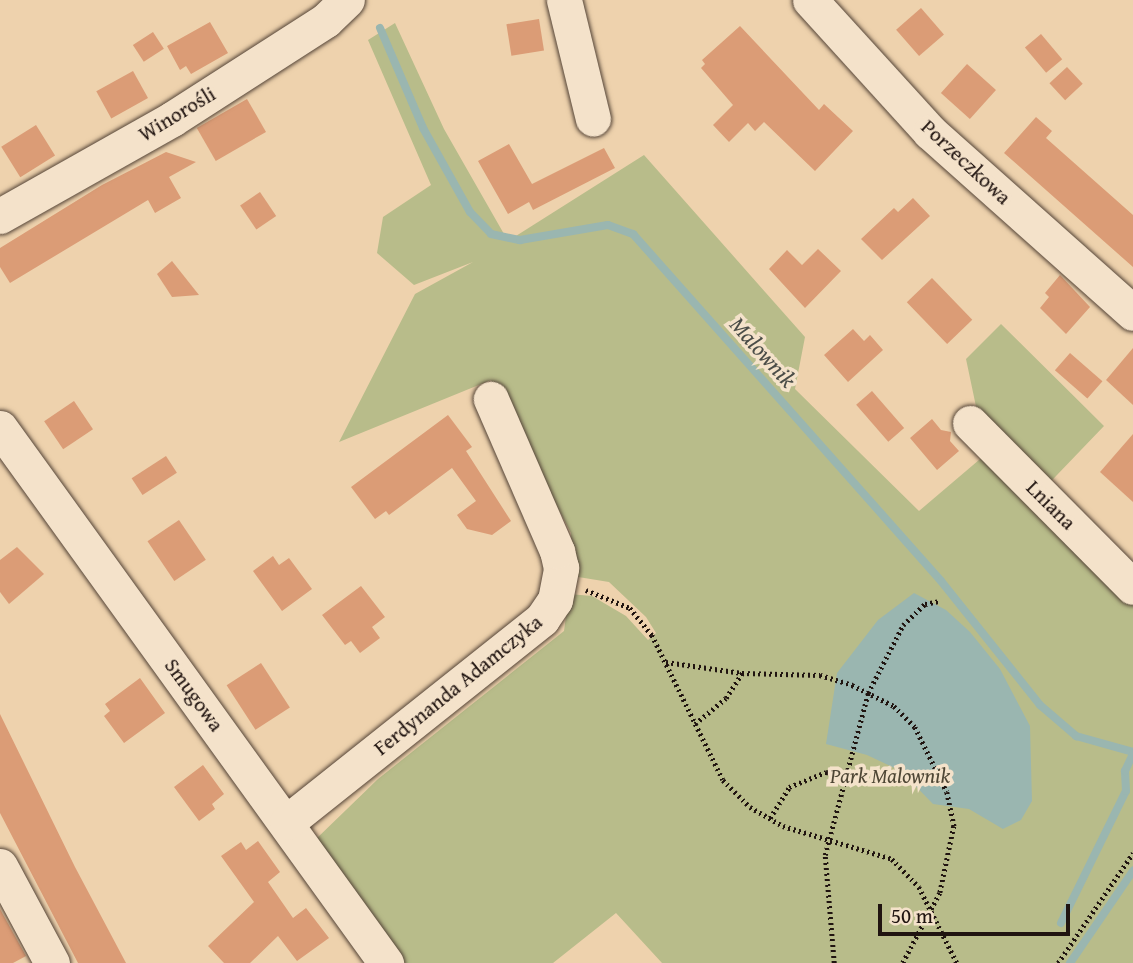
<!DOCTYPE html>
<html>
<head>
<meta charset="utf-8">
<style>
	body { margin:0 }
	#map { position:relative; width:1133px; height:963px; overflow:hidden; background:#eed2ad; font-family:"Gentium Book Plus",serif }
	div>[style] { position:absolute }
	[style*='--x'] { left:calc(var(--x)*1px); top:calc(var(--y)*1px); width:calc(var(--w)*1px); rotate:calc(var(--a)*1deg) }
	.green>* { inset:0; background:#b8bc8a }
	.water>* { inset:0; background:#9ab6b0 }
	.stream>* { height:8px; margin:-4px; padding:0 4px; transform-origin:4px; border-radius:4px; background:#9ab6b0 }
	.building>* { inset:0; background:#db9c76; transform-origin:0 0 }
	.path>* { height:4.5px; margin-top:-2.25px; transform-origin:0; background:repeating-linear-gradient(90deg,#201410 0 2px,transparent 0 5.5px) }
	.roads { filter:drop-shadow(0 0 2px #544437) drop-shadow(0 0 2px #544437) }
	.minor>* { height:35px; margin:-17.5px; padding:0 17.5px; transform-origin:17.5px; border-radius:17.5px; background:#f4e2ca }
	span { translate:-50% -50%; white-space:nowrap; text-align:center; line-height:1.15; -webkit-text-stroke:7px #f4e2ca; paint-order:stroke }
	.street-label { font-size:21px; color:#201410 }
	.park-label { font-size:21px; color:#4e4635; font-style:italic }
	.water-label { font-size:23px; color:#4b4d48; font-style:italic }
	.scale { position:absolute; left:878px; top:904px; width:192px; height:32px; box-sizing:border-box; border:4px solid #201410; border-top:0; padding-left:9px; font-size:21px; line-height:24px; white-space:nowrap; color:#201410; -webkit-text-stroke:5px #f4e2ca; paint-order:stroke }
</style>
</head>
<body>
<div id="map">
	<div class="green">
		<i style="clip-path:polygon(395px 23px,444px 129px,508px 241px,644px 155px,805px 337px,795px 389px,919px 511px,986px 454px,966px 359px,1001px 324px,1104px 426px,1033px 500px,1133px 599px,1133px 963px,662px 963px,616px 913px,553px 963px,405px 963px,315px 840px,378px 779px,564px 631px,569px 594px,592px 596px,626px 616px,648px 640px,656px 633px,646px 617px,609px 582px,572px 576px,571px 533px,491px 380px,339px 442px,415px 294px,473px 262px,414px 285px,377px 253px,383px 217px,431px 185px,368px 40px)"></i>
	</div>
	<div class="water">
		<i style="clip-path:polygon(914px 593px,946px 610px,970px 632px,1000px 669px,1030px 726px,1032px 801px,1021px 820px,1003px 829px,969px 809px,933px 804px,901px 771px,867px 755px,826px 744px,837px 673px,878px 620px)"></i>
	</div>
	<div class="stream">
		<i style="--x:380;--y:28;--w:109;--a:66.7"></i>
		<i style="--x:423;--y:128;--w:96;--a:60.8"></i>
		<i style="--x:470;--y:212;--w:30;--a:46"></i>
		<i style="--x:491;--y:234;--w:30;--a:12"></i>
		<i style="--x:520;--y:240;--w:89;--a:-9.7"></i>
		<i style="--x:608;--y:225;--w:27;--a:20"></i>
		<i style="--x:633;--y:234;--w:464;--a:48.4"></i>
		<i style="--x:941;--y:581;--w:159;--a:51.4"></i>
		<i style="--x:1040;--y:705;--w:48;--a:40.7"></i>
		<i style="--x:1076;--y:736;--w:59;--a:15.7"></i>
		<i style="--x:1061;--y:923;--w:147;--a:-63.8"></i>
		<i style="--x:1126;--y:791;--w:20;--a:-93"></i>
		<i style="--x:1125;--y:771;--w:19;--a:-65"></i>
		<i style="--x:1070;--y:963;--w:112;--a:-55.6"></i>
	</div>
	<div class="building">
		<i style="left:921px;top:8px;width:35px;height:33px;rotate:49deg"></i>
		<i style="left:539px;top:19px;width:32px;height:33px;rotate:81deg"></i>
		<i style="clip-path:polygon(210px 22px,228px 53px,191px 74px,186px 66px,180px 70px,167px 46px)"></i>
		<i style="clip-path:polygon(740px 26px,819px 110px,824px 104px,853px 131px,815px 171px,764px 122px,755px 131px,748px 123px,729px 142px,713px 125px,733px 105px,701px 68px,705px 64px,702px 60px)"></i>
		<i style="left:153px;top:32px;width:20px;height:24px;rotate:57deg"></i>
		<i style="left:1041px;top:34px;width:33px;height:21px;rotate:50deg"></i>
		<i style="left:967px;top:64px;width:39px;height:39px;rotate:42deg"></i>
		<i style="left:1067px;top:67px;width:23px;height:24px;rotate:47deg"></i>
		<i style="left:133px;top:71px;width:31px;height:42px;rotate:61deg"></i>
		<i style="left:247px;top:99px;width:38px;height:58px;rotate:60deg"></i>
		<i style="clip-path:polygon(1036px 117px,1052px 131px,1046px 138px,1133px 215px,1133px 267px,1004px 153px)"></i>
		<i style="left:36px;top:125px;width:36px;height:41px;rotate:58deg"></i>
		<i style="clip-path:polygon(509px 144px,532px 184px,604px 148px,615px 168px,533px 210px,529px 202px,508px 214px,478px 161px)"></i>
		<i style="clip-path:polygon(166px 152px,196px 162px,169px 177px,181px 198px,155px 213px,148px 200px,10px 283px,0 267px,0 248px,102px 185px)"></i>
		<i style="left:260px;top:192px;width:29px;height:24px;rotate:56deg"></i>
		<i style="clip-path:polygon(913px 198px,930px 216px,882px 260px,861px 239px,894px 208px,898px 212px)"></i>
		<i style="clip-path:polygon(818px 249px,841px 271px,805px 308px,769px 269px,787px 250px,802px 265px)"></i>
		<i style="clip-path:polygon(172px 261px,199px 295px,172px 297px,157px 274px)"></i>
		<i style="clip-path:polygon(1060px 275px,1090px 307px,1066px 334px,1040px 308px,1049px 297px,1045px 293px)"></i>
		<i style="left:932px;top:278px;width:58px;height:35px;rotate:46deg"></i>
		<i style="clip-path:polygon(853px 329px,864px 341px,870px 335px,883px 350px,848px 382px,824px 355px)"></i>
		<i style="clip-path:polygon(1133px 348px,1133px 405px,1106px 380px)"></i>
		<i style="left:1070px;top:353px;width:43px;height:23px;rotate:41deg"></i>
		<i style="left:872px;top:391px;width:49px;height:21px;rotate:49deg"></i>
		<i style="left:74px;top:401px;width:34px;height:36px;rotate:56deg"></i>
		<i style="clip-path:polygon(448px 415px,472px 447px,466px 451px,511px 521px,492px 535px,467px 529px,457px 515px,476px 501px,452px 468px,389px 515px,386px 511px,375px 519px,351px 487px)"></i>
		<i style="clip-path:polygon(932px 419px,941px 430px,951px 432px,950px 441px,959px 451px,937px 470px,910px 438px)"></i>
		<i style="clip-path:polygon(1133px 434px,1133px 502px,1100px 472px)"></i>
		<i style="left:166px;top:456px;width:20px;height:41px;rotate:57deg"></i>
		<i style="left:179px;top:520px;width:48px;height:38px;rotate:56deg"></i>
		<i style="clip-path:polygon(17px 547px,44px 574px,9px 604px,0 592px,0 560px)"></i>
		<i style="clip-path:polygon(273px 556px,279px 565px,289px 558px,312px 589px,282px 611px,253px 571px)"></i>
		<i style="clip-path:polygon(361px 586px,385px 617px,372px 627px,380px 638px,360px 653px,351px 641px,345px 645px,322px 615px)"></i>
		<i style="left:261px;top:663px;width:53px;height:41px;rotate:57deg"></i>
		<i style="clip-path:polygon(140px 678px,165px 713px,124px 743px,104px 716px,110px 711px,105px 704px)"></i>
		<i style="clip-path:polygon(0 714px,75px 867px,126px 963px,78px 963px,0 813px)"></i>
		<i style="clip-path:polygon(203px 765px,224px 794px,212px 804px,215px 809px,199px 821px,174px 787px)"></i>
		<i style="clip-path:polygon(258px 841px,280px 872px,268px 882px,293px 918px,306px 908px,329px 938px,297px 961px,278px 936px,250px 963px,224px 963px,208px 946px,254px 902px,221px 856px,241px 842px,246px 850px)"></i>
		<i style="clip-path:polygon(0 909px,26px 956px,13px 963px,0 963px)"></i>
	</div>
	<div class="path">
		<i style="--x:586;--y:590;--w:48;--a:22.2"></i>
		<i style="--x:630;--y:608;--w:35;--a:51"></i>
		<i style="--x:652;--y:635;--w:161;--a:63.9"></i>
		<i style="--x:723;--y:780;--w:38;--a:45"></i>
		<i style="--x:750;--y:807;--w:38;--a:30"></i>
		<i style="--x:783;--y:826;--w:114;--a:16.8"></i>
		<i style="--x:892;--y:859;--w:39;--a:46"></i>
		<i style="--x:919;--y:887;--w:85;--a:63.4"></i>
		<i style="--x:666;--y:662;--w:77;--a:8.2"></i>
		<i style="--x:742;--y:673;--w:78;--a:1.5"></i>
		<i style="--x:820;--y:675;--w:34;--a:17"></i>
		<i style="--x:852;--y:685;--w:47;--a:26.6"></i>
		<i style="--x:894;--y:706;--w:30;--a:45"></i>
		<i style="--x:915;--y:727;--w:72;--a:63.8"></i>
		<i style="--x:947;--y:792;--w:35;--a:78"></i>
		<i style="--x:954;--y:826;--w:68;--a:101.8"></i>
		<i style="--x:940;--y:893;--w:79;--a:117.9"></i>
		<i style="--x:695;--y:724;--w:40;--a:-40"></i>
		<i style="--x:726;--y:698;--w:30;--a:-57"></i>
		<i style="--x:770;--y:818;--w:36;--a:-58"></i>
		<i style="--x:789;--y:787;--w:40;--a:-22"></i>
		<i style="--x:826;--y:772;--w:19;--a:9"></i>
		<i style="--x:834;--y:963;--w:108;--a:-94.8"></i>
		<i style="--x:825;--y:855;--w:168;--a:-75.1"></i>
		<i style="--x:868;--y:693;--w:76;--a:-62.8"></i>
		<i style="--x:903;--y:625;--w:30;--a:-44"></i>
		<i style="--x:925;--y:604;--w:14;--a:-12"></i>
		<i style="--x:1058;--y:963;--w:133;--a:-55.7"></i>
	</div>
	<div class="roads">
		<div class="minor">
			<i style="--x:564;--y:0;--w:122;--a:76.3"></i>
			<i style="--x:810;--y:0;--w:178;--a:47.7"></i>
			<i style="--x:930;--y:132;--w:272;--a:41.7"></i>
			<i style="--x:0;--y:216;--w:197;--a:-29.4"></i>
			<i style="--x:172;--y:119;--w:183;--a:-32.7"></i>
			<i style="--x:326;--y:20;--w:29;--a:-44"></i>
			<i style="--x:970;--y:423;--w:231;--a:45.2"></i>
			<i style="--x:0;--y:428;--w:660;--a:54.19"></i>
			<i style="--x:287;--y:822;--w:326;--a:-38.5"></i>
			<i style="--x:542;--y:619;--w:23;--a:-56"></i>
			<i style="--x:555;--y:600;--w:33;--a:-79"></i>
			<i style="--x:561;--y:568;--w:17;--a:-103"></i>
			<i style="--x:557;--y:551;--w:166;--a:-113.5"></i>
			<i style="--x:0;--y:866;--w:110;--a:61.8"></i>
		</div>
	</div>
	<div class="street-label">
		<span style="left:177px;top:114px;rotate:-31deg">Winorośli</span>
		<span style="left:966px;top:162px;rotate:43deg">Porzeczkowa</span>
		<span style="left:1051px;top:505px;rotate:45deg">Lniana</span>
		<span style="left:458px;top:685px;rotate:-39deg">Ferdynanda Adamczyka</span>
		<span style="left:194px;top:695px;rotate:54deg">Smugowa</span>
	</div>
	<div class="park-label">
		<span style="left:890px;top:776px">Park Malownik</span>
	</div>
	<div class="water-label">
		<span style="left:763px;top:352px;rotate:48deg">Malownik</span>
	</div>
	<div class="scale">50 m</div>
</div>
</body>
</html>
